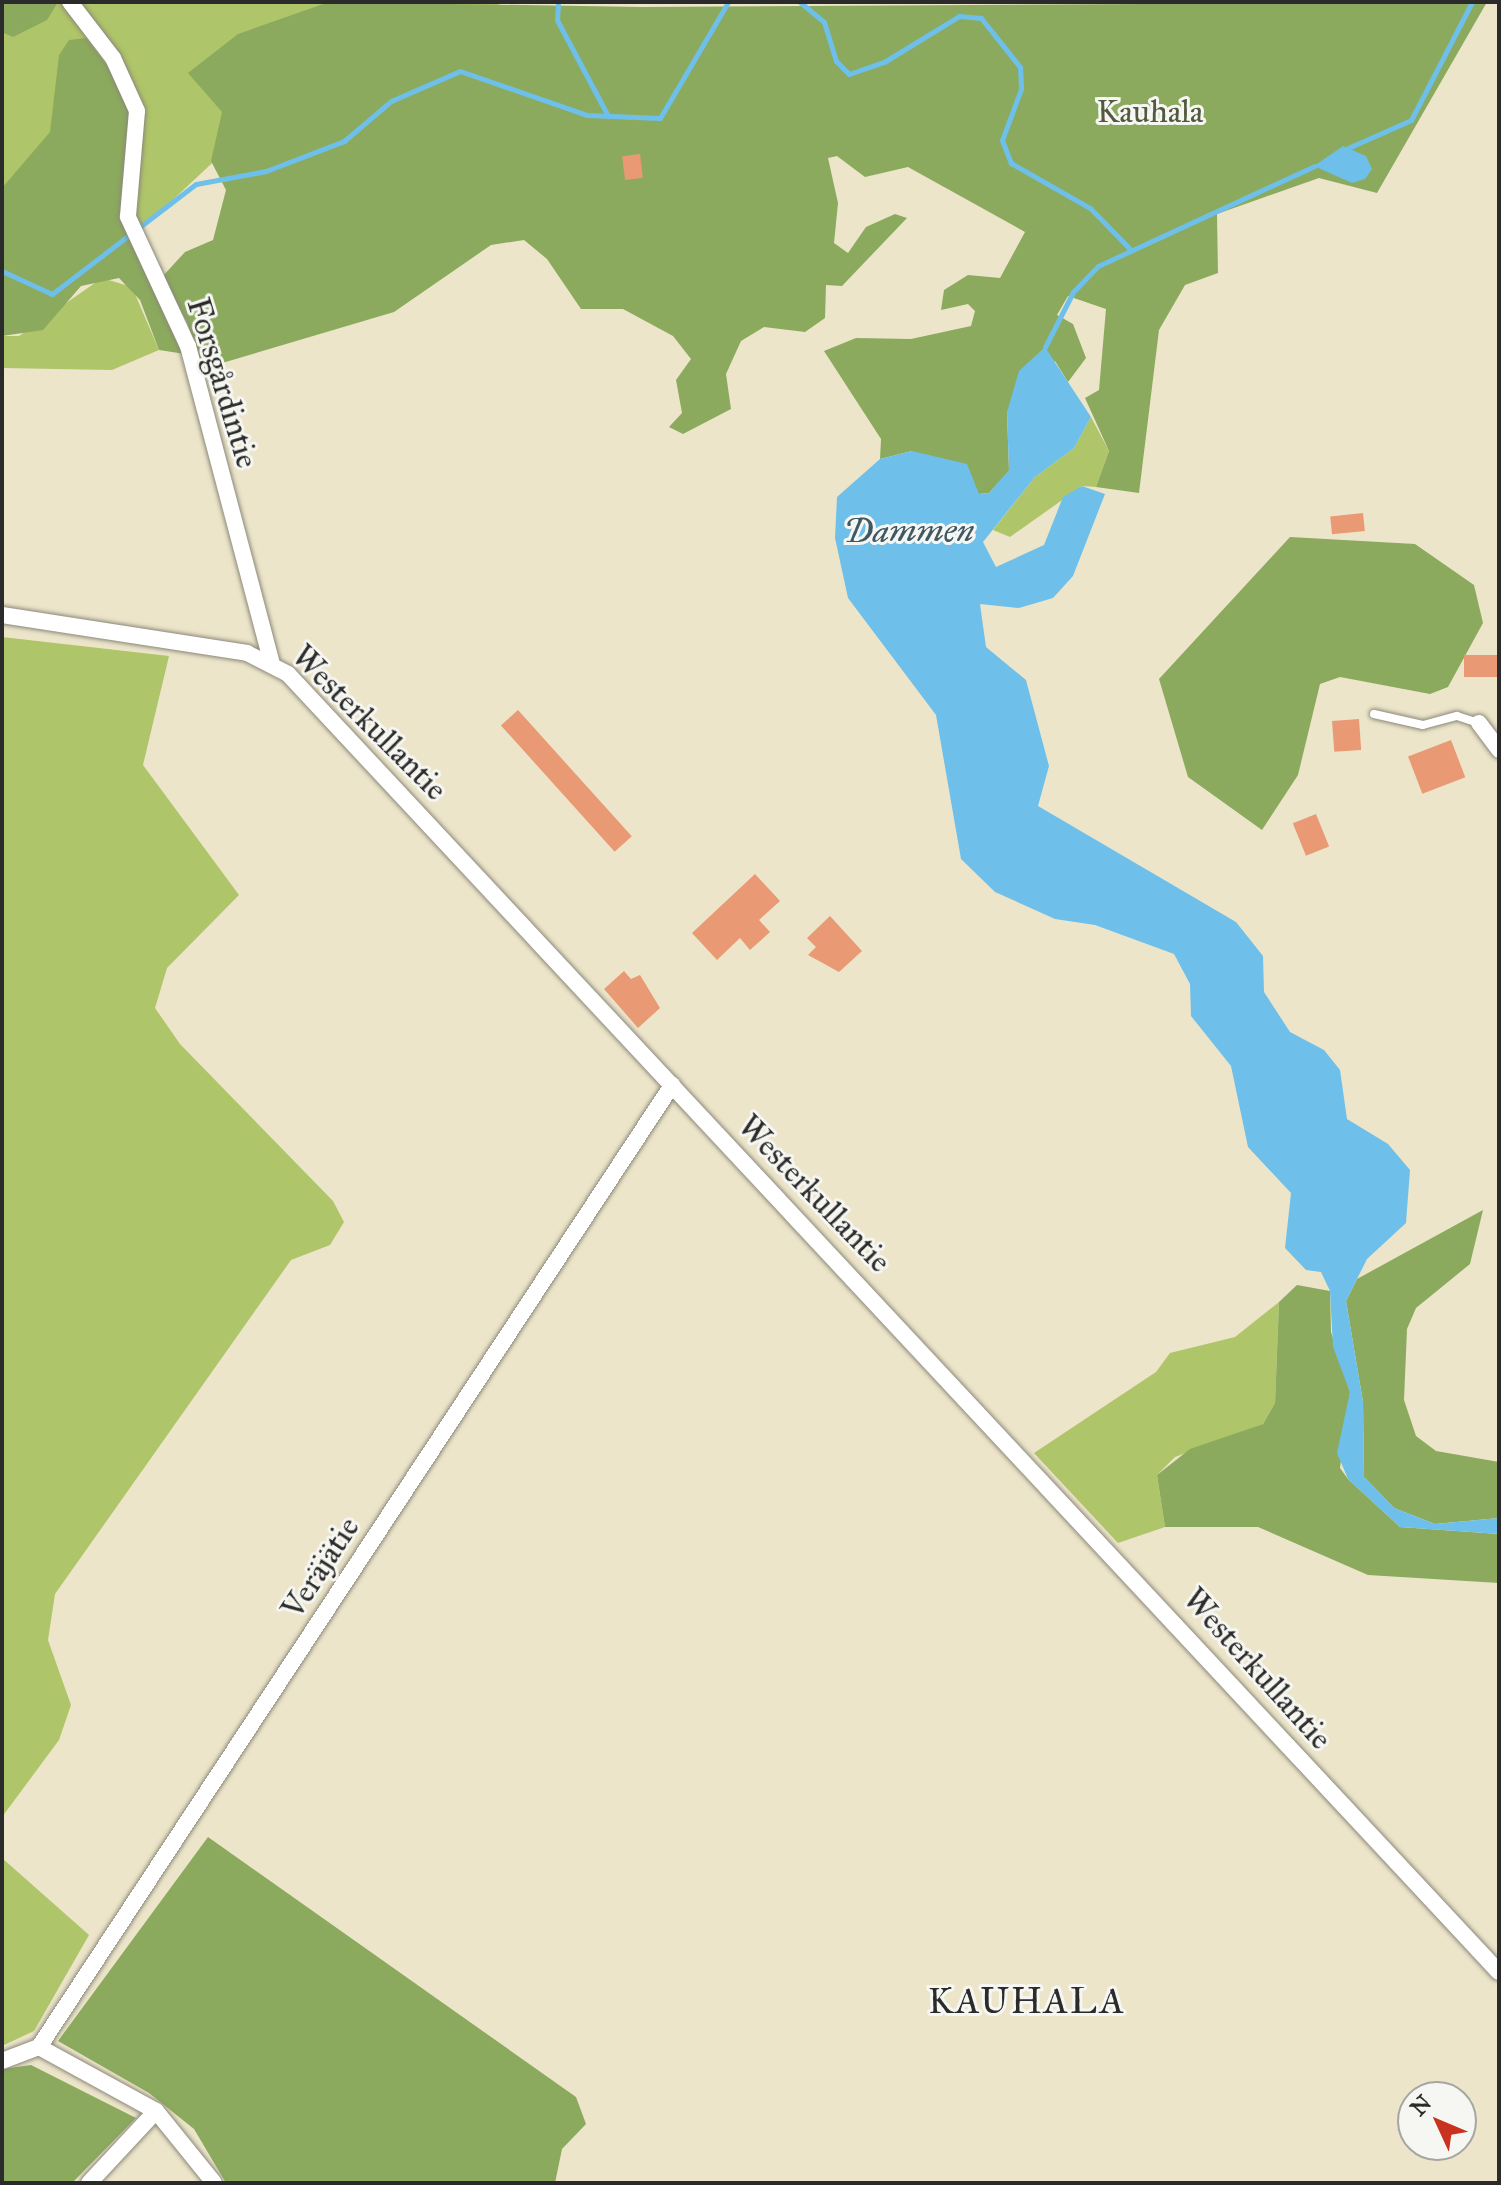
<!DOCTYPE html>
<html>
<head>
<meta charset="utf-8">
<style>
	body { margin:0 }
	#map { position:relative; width:1501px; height:2185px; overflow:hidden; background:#ece5ca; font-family:"IM FELL Great Primer",serif }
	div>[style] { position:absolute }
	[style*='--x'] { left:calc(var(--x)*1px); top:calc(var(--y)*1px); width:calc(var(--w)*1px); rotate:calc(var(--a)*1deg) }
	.green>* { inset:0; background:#afc569 }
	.forest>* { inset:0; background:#8baa5d }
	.water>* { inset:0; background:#6ec0ea }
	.stream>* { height:5px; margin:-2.5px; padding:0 2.5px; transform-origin:2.5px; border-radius:2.5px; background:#6ec0ea }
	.building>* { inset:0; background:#e99a75; transform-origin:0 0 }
	.roads { filter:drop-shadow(0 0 2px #8c887a) drop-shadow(0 0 2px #8c887a) }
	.lane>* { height:8px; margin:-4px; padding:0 4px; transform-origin:4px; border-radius:4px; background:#fff }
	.street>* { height:16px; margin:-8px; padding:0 8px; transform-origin:8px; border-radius:8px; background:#fff }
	span { translate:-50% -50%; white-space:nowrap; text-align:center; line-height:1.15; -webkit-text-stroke:6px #f6f6f2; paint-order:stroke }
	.park-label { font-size:32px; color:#53593e }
	.street-label { font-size:32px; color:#2b2b2b }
	.water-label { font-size:34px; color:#3f5864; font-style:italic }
	.quarter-label { font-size:36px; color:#2b2b2b; letter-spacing:2px }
	.frame { position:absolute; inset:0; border:4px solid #2b2b2b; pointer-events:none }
	.north { position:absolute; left:1397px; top:2081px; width:80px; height:80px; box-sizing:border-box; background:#f6f6f2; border:2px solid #a5a5a2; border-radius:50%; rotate:314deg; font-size:22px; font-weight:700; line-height:32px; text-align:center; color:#2b2b2b }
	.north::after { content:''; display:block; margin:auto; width:28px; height:36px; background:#c8321e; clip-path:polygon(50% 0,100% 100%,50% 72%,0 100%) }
</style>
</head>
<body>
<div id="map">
	<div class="green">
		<i style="clip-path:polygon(2px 2px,504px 2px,225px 151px,117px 252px,2px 278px)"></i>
		<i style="clip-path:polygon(102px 278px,132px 287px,159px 350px,112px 370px,2px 368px,2px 336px,19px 336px)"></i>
		<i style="clip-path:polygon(1091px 417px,1109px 451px,1096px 487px,1082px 486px,1010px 537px,993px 530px,1035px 477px,1074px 448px)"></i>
		<i style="clip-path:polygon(2px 637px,169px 656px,143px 765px,239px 895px,167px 968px,155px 1008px,180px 1044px,333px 1201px,344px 1222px,330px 1245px,291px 1260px,55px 1594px,48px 1640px,71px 1705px,59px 1740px,2px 1817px)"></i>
		<i style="clip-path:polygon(1279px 1302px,1275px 1403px,1263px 1424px,1175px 1457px,1157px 1475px,1165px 1527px,1118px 1543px,1034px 1453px,1156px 1372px,1170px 1353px,1235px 1337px)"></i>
		<i style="clip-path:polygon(2px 1858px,89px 1935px,34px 2031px,2px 2046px)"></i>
	</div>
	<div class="forest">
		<i style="clip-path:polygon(2px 2px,58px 2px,47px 20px,13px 37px,2px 32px)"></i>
		<i style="clip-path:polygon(329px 2px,642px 7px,1487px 2px,1377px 193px,1319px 178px,1217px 214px,1218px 273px,1185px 285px,1159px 330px,1139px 493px,1096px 487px,1109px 451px,1085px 398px,1099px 390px,1106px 309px,1068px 296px,1057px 315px,1073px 324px,1086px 358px,1068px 382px,1055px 361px,1007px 412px,1009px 471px,989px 493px,979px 494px,912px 451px,880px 459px,881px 439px,824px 351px,856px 338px,911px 339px,971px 326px,975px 311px,968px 304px,941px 310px,944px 290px,968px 275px,1000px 278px,1025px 232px,908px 167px,865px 177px,837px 156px,828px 158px,838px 203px,834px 243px,848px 253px,866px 227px,895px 214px,907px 218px,842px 286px,826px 285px,825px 318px,805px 332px,764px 327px,741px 341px,726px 374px,731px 409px,683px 434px,669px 427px,682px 413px,676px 380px,691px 359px,673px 336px,623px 309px,581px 309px,547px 259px,524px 240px,491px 245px,394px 312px,202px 369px,187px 322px,162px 277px,185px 252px,213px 240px,226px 190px,211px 161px,222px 112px,188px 73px,238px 34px)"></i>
		<i style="clip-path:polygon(86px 38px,127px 92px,133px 123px,122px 217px,185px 354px,159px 350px,140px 300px,119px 278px,81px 286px,43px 330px,2px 336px,2px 188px,50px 132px,59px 55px,69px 40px)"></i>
		<i style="clip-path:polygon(1290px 537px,1415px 544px,1474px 585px,1483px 623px,1448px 687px,1430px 694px,1340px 677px,1320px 684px,1298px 775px,1262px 830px,1188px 777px,1159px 679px)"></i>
		<i style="clip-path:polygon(1483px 1210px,1470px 1264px,1416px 1308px,1407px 1329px,1404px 1400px,1416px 1436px,1436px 1451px,1499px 1462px,1499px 1518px,1435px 1524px,1394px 1508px,1364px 1477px,1363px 1402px,1346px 1301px,1357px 1279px)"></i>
		<i style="clip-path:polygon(1297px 1285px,1330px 1291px,1331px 1332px,1350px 1392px,1340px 1468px,1348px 1479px,1400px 1527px,1499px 1534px,1499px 1583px,1368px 1575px,1258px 1527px,1165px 1527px,1157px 1475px,1190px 1449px,1263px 1424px,1275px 1403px,1279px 1302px)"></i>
		<i style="clip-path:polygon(208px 1837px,576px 2097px,586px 2124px,562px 2149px,555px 2183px,226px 2183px,194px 2129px,149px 2093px,58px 2041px)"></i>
		<i style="clip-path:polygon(31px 2065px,136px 2118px,72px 2183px,2px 2183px,2px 2069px)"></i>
	</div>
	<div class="water">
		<i style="clip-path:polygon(1343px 146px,1366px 156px,1372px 169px,1365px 179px,1352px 183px,1314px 166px)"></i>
		<i style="clip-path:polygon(1045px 347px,1091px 417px,1074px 448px,1035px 477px,983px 542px,996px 567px,1044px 545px,1063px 497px,1082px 486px,1105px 494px,1073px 576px,1053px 598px,1019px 608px,980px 604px,986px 647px,1026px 680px,1049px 766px,1038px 806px,1236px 922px,1263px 956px,1264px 992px,1290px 1032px,1324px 1050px,1340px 1070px,1347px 1119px,1388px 1144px,1410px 1170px,1406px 1223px,1367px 1259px,1346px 1301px,1363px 1402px,1364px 1477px,1394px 1508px,1435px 1524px,1499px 1518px,1499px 1534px,1400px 1527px,1348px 1479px,1337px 1453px,1350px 1392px,1333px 1347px,1330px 1291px,1321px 1272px,1306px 1270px,1285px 1248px,1291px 1193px,1248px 1147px,1231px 1066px,1191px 1016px,1190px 984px,1174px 954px,1095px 925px,1055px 919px,995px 892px,961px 859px,936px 715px,848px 598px,835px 538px,837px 497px,880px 459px,912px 451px,967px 464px,979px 494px,989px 493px,1009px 470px,1007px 412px,1019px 371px)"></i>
	</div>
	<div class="stream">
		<i style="--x:558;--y:2;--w:18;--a:93"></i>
		<i style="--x:557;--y:20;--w:109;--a:62"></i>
		<i style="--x:800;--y:2;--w:31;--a:40"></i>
		<i style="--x:824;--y:22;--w:41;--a:72.9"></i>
		<i style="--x:836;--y:61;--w:18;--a:45"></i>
		<i style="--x:849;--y:74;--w:37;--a:-19"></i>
		<i style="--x:884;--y:62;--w:88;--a:-31.5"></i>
		<i style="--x:959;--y:16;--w:22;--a:5"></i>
		<i style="--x:981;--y:18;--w:63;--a:51.5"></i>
		<i style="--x:1020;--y:67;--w:22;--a:87"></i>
		<i style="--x:1021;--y:89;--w:54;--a:110.4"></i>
		<i style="--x:1002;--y:140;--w:25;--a:69"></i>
		<i style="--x:1011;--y:163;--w:91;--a:29.7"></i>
		<i style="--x:1090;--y:208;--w:56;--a:45.7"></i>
		<i style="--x:1348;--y:148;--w:69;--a:-24"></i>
		<i style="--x:1411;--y:120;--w:133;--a:-62.7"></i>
		<i style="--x:2;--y:271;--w:55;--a:24.7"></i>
		<i style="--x:52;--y:294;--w:181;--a:-37.4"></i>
		<i style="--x:196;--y:184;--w:71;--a:-10.5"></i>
		<i style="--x:266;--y:171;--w:84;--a:-21"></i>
		<i style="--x:344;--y:141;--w:62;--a:-40.4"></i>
		<i style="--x:391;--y:101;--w:75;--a:-23.5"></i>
		<i style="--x:460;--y:71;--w:134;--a:19.1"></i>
		<i style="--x:587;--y:115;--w:73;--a:2.4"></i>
		<i style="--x:660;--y:118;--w:134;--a:-59.6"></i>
		<i style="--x:1045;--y:347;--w:62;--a:-63"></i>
		<i style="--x:1073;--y:292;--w:36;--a:-46"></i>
		<i style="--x:1098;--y:266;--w:238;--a:-24.8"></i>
	</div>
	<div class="building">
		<i style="left:640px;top:154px;width:24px;height:18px;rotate:83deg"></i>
		<i style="left:1363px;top:513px;width:18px;height:33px;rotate:84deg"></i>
		<i style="left:1499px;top:655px;width:22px;height:35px;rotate:90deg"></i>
		<i style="left:518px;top:710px;width:170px;height:23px;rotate:48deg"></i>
		<i style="left:1359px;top:719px;width:31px;height:27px;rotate:86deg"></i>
		<i style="left:1451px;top:740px;width:40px;height:46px;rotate:69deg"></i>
		<i style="left:1316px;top:814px;width:35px;height:25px;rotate:68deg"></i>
		<i style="clip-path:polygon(755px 874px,780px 901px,759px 920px,770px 932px,750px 950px,740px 938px,717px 960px,692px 933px)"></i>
		<i style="clip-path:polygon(830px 916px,862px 951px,839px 972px,808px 955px,816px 947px,807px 938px)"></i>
		<i style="clip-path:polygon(624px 971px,631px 979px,640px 975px,660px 1008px,638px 1028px,604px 989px)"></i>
	</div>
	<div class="roads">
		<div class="lane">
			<i style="--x:1374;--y:714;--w:50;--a:12.7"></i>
			<i style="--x:1423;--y:725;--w:35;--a:-15"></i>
			<i style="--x:1457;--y:716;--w:23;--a:18"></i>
		</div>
		<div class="street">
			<i style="--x:70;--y:2;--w:71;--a:52.5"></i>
			<i style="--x:113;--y:58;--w:58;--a:65.6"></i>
			<i style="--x:137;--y:111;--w:106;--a:94.9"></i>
			<i style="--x:128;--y:217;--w:142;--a:65.1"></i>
			<i style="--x:188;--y:346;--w:326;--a:75.2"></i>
			<i style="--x:2;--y:615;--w:248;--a:8.8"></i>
			<i style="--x:247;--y:653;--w:46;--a:27.1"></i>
			<i style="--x:288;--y:674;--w:1775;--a:46.99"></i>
			<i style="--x:1479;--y:723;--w:34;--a:53"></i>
			<i style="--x:39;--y:2047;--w:133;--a:28.7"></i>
			<i style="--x:156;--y:2111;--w:98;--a:132.9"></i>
			<i style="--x:2;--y:2061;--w:40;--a:-21"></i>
			<i style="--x:39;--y:2047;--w:1152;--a:-56.65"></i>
			<i style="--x:156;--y:2111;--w:92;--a:51.1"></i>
		</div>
	</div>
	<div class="park-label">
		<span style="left:1150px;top:112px">Kauhala</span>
	</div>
	<div class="street-label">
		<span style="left:222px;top:383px;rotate:73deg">Forsgårdintie</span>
		<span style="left:369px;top:723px;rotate:45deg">Westerkullantie</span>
		<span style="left:814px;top:1194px;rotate:46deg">Westerkullantie</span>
		<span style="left:321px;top:1568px;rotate:-57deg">Veräjätie</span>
		<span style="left:1257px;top:1669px;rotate:48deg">Westerkullantie</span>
	</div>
	<div class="water-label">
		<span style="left:909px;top:531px">Dammen</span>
	</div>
	<div class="quarter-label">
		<span style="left:1027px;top:2002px">KAUHALA</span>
	</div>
	<div class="frame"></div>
	<div class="north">N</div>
</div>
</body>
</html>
